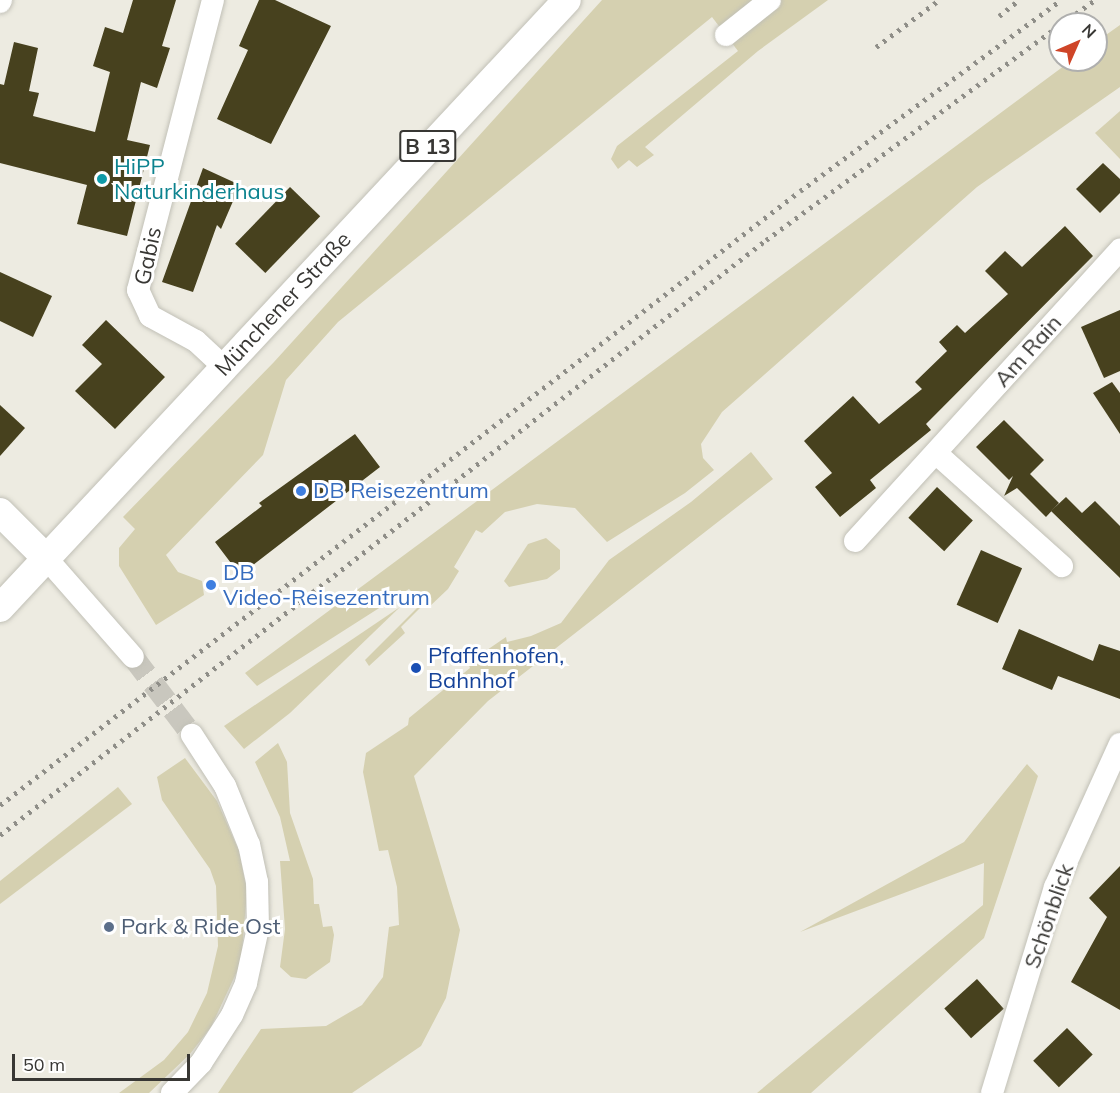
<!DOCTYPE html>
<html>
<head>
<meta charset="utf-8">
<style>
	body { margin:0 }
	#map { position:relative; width:1120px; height:1093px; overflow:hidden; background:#edebe1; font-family:Mulish,sans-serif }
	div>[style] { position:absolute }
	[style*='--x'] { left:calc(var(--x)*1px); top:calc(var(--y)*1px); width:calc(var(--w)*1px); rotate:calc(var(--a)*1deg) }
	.green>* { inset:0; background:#d5d0b0 }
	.building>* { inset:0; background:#47411e; transform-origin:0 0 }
	.minor-tunnel>* { height:22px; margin-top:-11px; transform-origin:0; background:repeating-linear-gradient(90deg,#c9c7be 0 22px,transparent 0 33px) }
	.roads { filter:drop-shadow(0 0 2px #c1c0b6) drop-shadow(0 0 2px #c1c0b6) }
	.minor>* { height:22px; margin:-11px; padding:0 11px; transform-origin:11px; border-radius:11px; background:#fff }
	.major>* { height:28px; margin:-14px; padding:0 14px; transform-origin:14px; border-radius:14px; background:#fff }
	.rail>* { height:4.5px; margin-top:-2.25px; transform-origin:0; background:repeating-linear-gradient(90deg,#8f8e88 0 3px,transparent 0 9px) }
	.dots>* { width:16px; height:16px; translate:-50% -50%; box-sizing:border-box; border:3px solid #fff; border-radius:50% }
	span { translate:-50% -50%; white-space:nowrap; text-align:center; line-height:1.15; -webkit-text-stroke:6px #fff; paint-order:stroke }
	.shield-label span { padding:2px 4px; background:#fff; border:2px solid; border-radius:4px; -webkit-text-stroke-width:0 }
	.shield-label { font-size:21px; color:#383734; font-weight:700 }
	.culture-label { font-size:22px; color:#0d838f }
	.left { translate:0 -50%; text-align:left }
	.street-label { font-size:22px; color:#383734 }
	.shop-label { font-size:22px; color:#366cbe }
	.transit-label { font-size:22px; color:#164399 }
	.service-label { font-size:22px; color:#4e5e75 }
	.north { position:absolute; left:1048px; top:12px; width:60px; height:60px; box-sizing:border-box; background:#fff; border:2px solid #afafae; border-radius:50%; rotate:45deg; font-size:16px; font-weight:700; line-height:24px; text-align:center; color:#383734 }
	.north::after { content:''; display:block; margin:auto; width:21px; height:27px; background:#cf4528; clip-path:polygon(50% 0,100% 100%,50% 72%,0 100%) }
	.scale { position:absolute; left:12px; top:1054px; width:178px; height:27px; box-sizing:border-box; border:3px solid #383734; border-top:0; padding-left:8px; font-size:18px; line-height:21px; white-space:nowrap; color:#383734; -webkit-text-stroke:4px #fff; paint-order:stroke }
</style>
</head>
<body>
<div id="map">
	<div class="green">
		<i style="clip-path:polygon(602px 0,828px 0,758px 51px,645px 147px,654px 155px,637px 167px,629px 160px,618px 169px,611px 159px,617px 146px,738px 51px,712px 17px,338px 322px,286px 380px,263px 455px,166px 555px,178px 572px,202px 581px,204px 595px,156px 625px,119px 566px,119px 548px,135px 529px,123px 517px,274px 362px)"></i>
		<i style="clip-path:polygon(1120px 25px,1120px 87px,977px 187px,722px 412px,701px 444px,703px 458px,714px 470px,685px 493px,607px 542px,575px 508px,537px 504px,505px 512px,482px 533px,476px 530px,454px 567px,459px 571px,448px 589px,428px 608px,424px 604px,401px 627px,405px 633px,369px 666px,365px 660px,422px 603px,409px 589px,257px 686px,245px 673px,1072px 60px,1096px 60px,1096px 42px)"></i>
		<i style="clip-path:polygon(1120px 111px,1120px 159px,1095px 133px)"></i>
		<i style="clip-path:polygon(751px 452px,773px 479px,488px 701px,414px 776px,460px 930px,446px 998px,421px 1046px,352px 1093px,218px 1093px,261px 1029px,326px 1026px,362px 1005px,383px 977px,389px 927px,399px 925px,397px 887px,388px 850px,379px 851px,363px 772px,366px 753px,408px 725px,409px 718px,470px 668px,468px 663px,506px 637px,507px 642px,531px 636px,561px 623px,609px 560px,691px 502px)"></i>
		<i style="clip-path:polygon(546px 538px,560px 550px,560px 569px,547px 579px,509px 587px,504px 581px,528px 544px)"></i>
		<i style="clip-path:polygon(400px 607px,290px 713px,244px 749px,224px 726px)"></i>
		<i style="clip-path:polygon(278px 743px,287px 762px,290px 813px,313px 879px,314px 904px,319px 904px,323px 927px,332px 926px,334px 935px,330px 962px,306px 979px,291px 977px,280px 967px,285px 929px,280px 861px,290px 861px,280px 817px,255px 762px)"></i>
		<i style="clip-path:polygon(185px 758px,217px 801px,239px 851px,247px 891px,241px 963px,211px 1027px,190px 1054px,149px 1093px,119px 1093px,164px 1060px,188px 1032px,207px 993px,218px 946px,216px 886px,210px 869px,162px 800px,157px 777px)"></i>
		<i style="clip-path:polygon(1027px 764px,1038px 776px,984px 938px,811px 1093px,757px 1093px,983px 905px,984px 863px,800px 932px,964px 842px)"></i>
		<i style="clip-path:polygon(118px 787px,132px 804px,0 904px,0 881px)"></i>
	</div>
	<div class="building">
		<i style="clip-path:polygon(133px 0,176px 0,162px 46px,170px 48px,157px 88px,141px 82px,127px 140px,150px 145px,127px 236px,77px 224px,87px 185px,0 163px,0 84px,4px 85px,14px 42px,38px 48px,29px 91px,39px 93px,33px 116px,95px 132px,110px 72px,93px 66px,105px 27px,123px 33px)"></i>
		<i style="clip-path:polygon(259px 0,275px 0,331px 26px,271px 144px,217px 119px,248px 50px,239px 46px)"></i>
		<i style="clip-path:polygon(1103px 163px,1120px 179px,1120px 193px,1100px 213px,1076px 189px)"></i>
		<i style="clip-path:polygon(203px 168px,240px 185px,221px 229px,217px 225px,193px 292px,162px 282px)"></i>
		<i style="left:290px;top:187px;width:42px;height:79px;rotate:44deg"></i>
		<i style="clip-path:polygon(1065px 226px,1093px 256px,926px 424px,931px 430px,870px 480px,876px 488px,840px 517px,815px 487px,832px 473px,804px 441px,853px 396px,879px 424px,922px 389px,915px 382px,947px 351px,939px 342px,957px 325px,965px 333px,1008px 294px,985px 271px,1005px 251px,1022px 267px)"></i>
		<i style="clip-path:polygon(0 272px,52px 296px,33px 337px,0 321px)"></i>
		<i style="clip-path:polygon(1120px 310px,1120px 371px,1104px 378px,1081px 327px)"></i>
		<i style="clip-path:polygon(106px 320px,165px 377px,115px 429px,75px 391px,102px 364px,82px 345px)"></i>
		<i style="clip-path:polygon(1112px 382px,1120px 393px,1120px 434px,1093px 393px)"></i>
		<i style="clip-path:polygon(0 405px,25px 428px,0 456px)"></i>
		<i style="clip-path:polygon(1004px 420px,1044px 460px,1030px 474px,1059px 503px,1046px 517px,1017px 488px,1004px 496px,1013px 476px,1009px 480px,976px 447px)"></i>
		<i style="clip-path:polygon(355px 434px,380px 467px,240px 575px,215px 542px,262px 506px,259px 503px)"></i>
		<i style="left:937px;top:487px;width:49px;height:42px;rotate:43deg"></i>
		<i style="clip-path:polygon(1066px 497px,1082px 513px,1095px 501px,1120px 526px,1120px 578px,1051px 511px)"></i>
		<i style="left:981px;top:550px;width:45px;height:60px;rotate:24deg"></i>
		<i style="clip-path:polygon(1019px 629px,1093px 661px,1099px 644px,1120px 651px,1120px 699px,1058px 676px,1052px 690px,1002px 669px)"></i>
		<i style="clip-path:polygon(1120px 866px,1120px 1010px,1071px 982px,1107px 917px,1089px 898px)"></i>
		<i style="left:977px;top:979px;width:40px;height:44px;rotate:48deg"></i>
		<i style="left:1067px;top:1028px;width:37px;height:47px;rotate:46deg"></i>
	</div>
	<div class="minor-tunnel">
		<i style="--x:133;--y:657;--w:98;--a:52.9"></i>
	</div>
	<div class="roads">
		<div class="minor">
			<i style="--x:213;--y:0;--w:300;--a:104.5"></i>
			<i style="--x:138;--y:290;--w:29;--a:65"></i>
			<i style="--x:150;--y:316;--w:52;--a:28.5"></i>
			<i style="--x:196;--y:341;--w:40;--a:43"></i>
			<i style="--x:0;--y:2;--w:2;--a:-63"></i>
			<i style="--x:726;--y:35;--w:56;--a:-38.5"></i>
			<i style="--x:937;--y:454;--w:168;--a:41.9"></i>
			<i style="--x:855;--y:541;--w:394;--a:-47.7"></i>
			<i style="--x:47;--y:559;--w:130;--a:48.7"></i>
			<i style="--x:172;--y:1093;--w:42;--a:-46"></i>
			<i style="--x:201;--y:1063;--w:57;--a:-57.1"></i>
			<i style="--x:232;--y:1015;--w:35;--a:-66"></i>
			<i style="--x:246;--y:983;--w:56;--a:-77.7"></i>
			<i style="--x:258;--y:928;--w:46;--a:-91.2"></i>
			<i style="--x:257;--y:882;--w:38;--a:-102"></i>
			<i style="--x:249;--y:845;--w:64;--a:-112.1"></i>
			<i style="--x:225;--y:786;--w:61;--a:-122.9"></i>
			<i style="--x:992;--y:1093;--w:215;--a:-73"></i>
			<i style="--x:1055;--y:887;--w:157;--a:-65.6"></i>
		</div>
		<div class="major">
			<i style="--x:0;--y:512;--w:66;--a:45"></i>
			<i style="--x:0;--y:608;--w:831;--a:-47"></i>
		</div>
	</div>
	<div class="rail">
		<i style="--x:999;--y:16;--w:26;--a:-39"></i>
		<i style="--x:1061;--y:24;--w:42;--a:-35.2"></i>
		<i style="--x:876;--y:47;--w:79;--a:-36.7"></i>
		<i style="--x:0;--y:805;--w:1008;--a:-37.51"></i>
		<i style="--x:800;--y:191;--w:323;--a:-36.2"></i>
		<i style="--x:0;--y:835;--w:970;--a:-37.84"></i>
		<i style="--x:766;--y:240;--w:364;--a:-36.2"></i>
	</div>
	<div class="dots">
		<i style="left:102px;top:179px;background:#0f9aa8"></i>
		<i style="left:301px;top:491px;background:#3f7fe0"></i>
		<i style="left:211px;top:585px;background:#3f7fe0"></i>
		<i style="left:416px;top:668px;background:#1a4fb4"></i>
		<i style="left:109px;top:927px;background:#5c6f8a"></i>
	</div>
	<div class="shield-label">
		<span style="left:428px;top:146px">B 13</span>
	</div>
	<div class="culture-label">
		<span class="left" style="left:114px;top:179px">HiPP<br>Naturkinderhaus</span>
	</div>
	<div class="street-label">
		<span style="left:148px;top:256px;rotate:-78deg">Gabis</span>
		<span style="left:283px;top:304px;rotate:-47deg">Münchener Straße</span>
		<span style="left:1028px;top:351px;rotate:-48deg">Am Rain</span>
		<span style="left:1049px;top:916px;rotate:-71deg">Schönblick</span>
	</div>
	<div class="shop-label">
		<span class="left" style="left:313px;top:491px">DB Reisezentrum</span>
		<span class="left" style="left:223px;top:585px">DB<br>Video-Reisezentrum</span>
	</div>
	<div class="transit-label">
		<span class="left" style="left:428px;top:668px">Pfaffenhofen,<br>Bahnhof</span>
	</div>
	<div class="service-label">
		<span class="left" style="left:121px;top:927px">Park &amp; Ride Ost</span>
	</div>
	<div class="north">N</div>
	<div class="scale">50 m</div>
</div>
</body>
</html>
